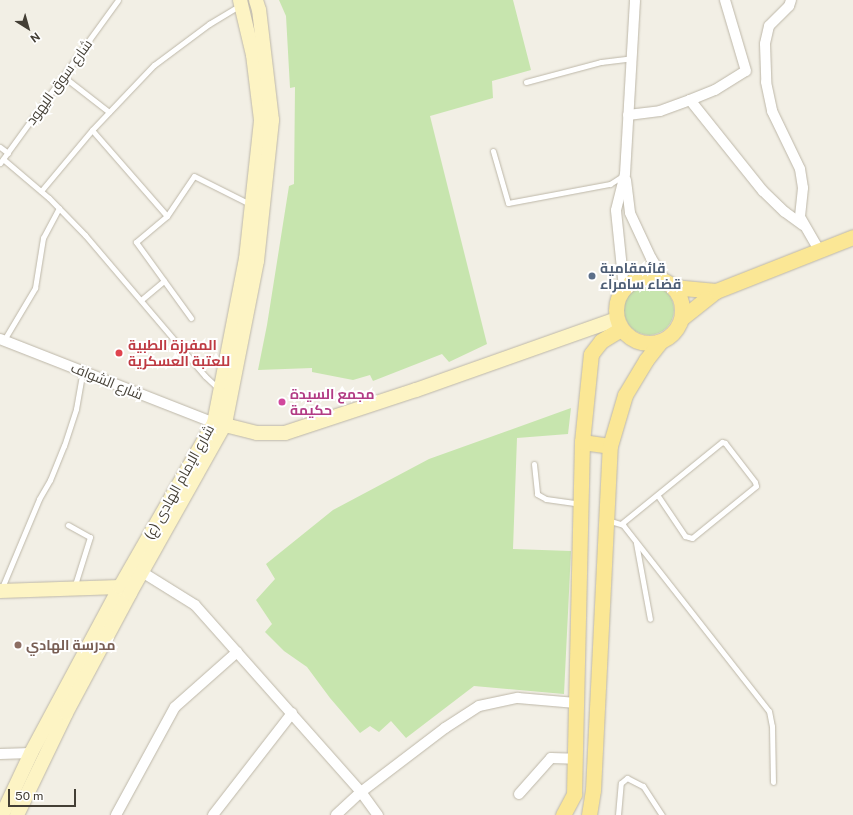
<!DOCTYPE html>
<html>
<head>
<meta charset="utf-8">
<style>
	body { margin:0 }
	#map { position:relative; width:853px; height:815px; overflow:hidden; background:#f2efe5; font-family:"Public Sans",Cairo,sans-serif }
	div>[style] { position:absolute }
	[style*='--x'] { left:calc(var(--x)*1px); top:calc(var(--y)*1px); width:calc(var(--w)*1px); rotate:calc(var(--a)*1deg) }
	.green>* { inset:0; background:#c7e5ae }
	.round { border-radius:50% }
	.roads { filter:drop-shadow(0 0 1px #bdb7a8) drop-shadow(0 0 1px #bdb7a8) }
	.lane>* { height:5px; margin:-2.5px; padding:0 2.5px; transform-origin:2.5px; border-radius:2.5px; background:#fff }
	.street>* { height:10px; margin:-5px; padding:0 5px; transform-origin:5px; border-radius:5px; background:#fff }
	.secondary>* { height:14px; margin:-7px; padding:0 7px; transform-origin:7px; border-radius:7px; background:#fdf4c4 }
	.primary>* { height:15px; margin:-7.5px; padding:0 7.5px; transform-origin:7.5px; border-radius:7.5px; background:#fbe795 }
	.primary>.ring { margin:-7.5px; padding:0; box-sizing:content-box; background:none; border:15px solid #fbe795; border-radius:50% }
	.dots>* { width:11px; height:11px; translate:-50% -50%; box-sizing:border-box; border:2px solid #fff; border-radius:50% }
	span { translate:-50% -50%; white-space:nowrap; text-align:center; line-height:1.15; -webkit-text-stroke:4px #fff; paint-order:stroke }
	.street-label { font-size:14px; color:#443f35 }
	.service-label { font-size:14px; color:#4e5e75; font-weight:700 }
	.left { translate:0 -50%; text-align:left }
	.health-label { font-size:14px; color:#be3a42; font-weight:700 }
	.hotel-label { font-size:14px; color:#b23c85; font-weight:700 }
	.education-label { font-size:14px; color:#785e54; font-weight:700 }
	.north { position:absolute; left:8px; top:8px; width:40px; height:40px; -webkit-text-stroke:3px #fff; paint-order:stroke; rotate:143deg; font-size:11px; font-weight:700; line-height:16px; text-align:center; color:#443f35 }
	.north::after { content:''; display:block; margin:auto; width:14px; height:18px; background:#443f35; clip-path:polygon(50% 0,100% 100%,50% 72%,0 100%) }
	.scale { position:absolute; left:8px; top:789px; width:68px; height:18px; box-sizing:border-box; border:2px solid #443f35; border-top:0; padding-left:5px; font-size:12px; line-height:14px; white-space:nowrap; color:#443f35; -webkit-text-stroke:3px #fff; paint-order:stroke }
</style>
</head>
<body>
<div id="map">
	<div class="green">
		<i style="clip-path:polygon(279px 0,513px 0,531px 70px,492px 81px,493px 98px,430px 116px,487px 344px,449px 362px,442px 354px,373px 381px,370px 375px,353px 380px,312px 372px,312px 368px,258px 370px,267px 325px,289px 186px,294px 184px,295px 87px,290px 88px,286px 16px)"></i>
		<i class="round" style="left:624px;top:285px;width:50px;height:50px"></i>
		<i style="clip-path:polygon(571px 408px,568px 434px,517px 438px,513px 549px,571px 551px,564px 694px,474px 686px,406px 738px,391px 721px,379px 732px,370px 726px,360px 733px,330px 698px,307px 667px,284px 651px,265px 632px,272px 624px,256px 600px,275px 579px,266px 564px,333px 510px,429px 459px)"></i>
	</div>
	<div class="roads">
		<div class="lane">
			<i style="--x:64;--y:77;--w:57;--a:37.9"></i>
			<i style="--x:526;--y:82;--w:78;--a:-14.9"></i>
			<i style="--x:601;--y:62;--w:31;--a:-7"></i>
			<i style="--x:0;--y:147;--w:10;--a:37"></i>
			<i style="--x:493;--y:151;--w:54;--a:73.9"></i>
			<i style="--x:508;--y:203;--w:104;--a:-10.6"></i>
			<i style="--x:610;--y:184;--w:17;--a:-33"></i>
			<i style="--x:3;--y:159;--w:60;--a:40.3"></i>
			<i style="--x:49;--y:198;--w:52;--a:45.8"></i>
			<i style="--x:85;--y:235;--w:185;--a:49.6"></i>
			<i style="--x:205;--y:376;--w:18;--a:43"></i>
			<i style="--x:0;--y:163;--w:201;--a:-54.1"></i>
			<i style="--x:41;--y:191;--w:80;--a:-50.1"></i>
			<i style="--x:167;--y:216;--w:114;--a:-131.1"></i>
			<i style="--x:92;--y:130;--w:90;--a:-46.4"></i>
			<i style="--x:154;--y:65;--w:69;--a:-36.7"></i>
			<i style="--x:209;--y:24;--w:37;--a:-31"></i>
			<i style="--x:141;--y:300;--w:30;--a:-40"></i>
			<i style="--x:191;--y:318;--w:94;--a:-125.9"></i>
			<i style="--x:136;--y:242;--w:40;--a:-40"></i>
			<i style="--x:167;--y:216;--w:48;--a:-56"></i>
			<i style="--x:194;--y:176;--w:63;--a:26.6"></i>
			<i style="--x:4;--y:340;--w:61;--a:-59.2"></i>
			<i style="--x:35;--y:288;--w:51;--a:-80.9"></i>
			<i style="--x:43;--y:238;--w:34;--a:-62"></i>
			<i style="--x:534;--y:464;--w:30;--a:84"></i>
			<i style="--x:537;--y:494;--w:10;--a:29"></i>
			<i style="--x:546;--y:499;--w:34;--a:8"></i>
			<i style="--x:607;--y:520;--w:17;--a:17"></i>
			<i style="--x:623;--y:525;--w:236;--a:51.9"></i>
			<i style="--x:769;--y:711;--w:15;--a:79"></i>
			<i style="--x:772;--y:726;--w:56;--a:89"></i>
			<i style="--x:621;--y:524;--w:130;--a:-39.1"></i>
			<i style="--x:722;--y:442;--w:3;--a:18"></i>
			<i style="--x:725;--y:443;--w:49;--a:52.4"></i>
			<i style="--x:755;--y:482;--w:4;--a:76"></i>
			<i style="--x:756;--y:486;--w:82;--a:140.9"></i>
			<i style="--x:692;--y:538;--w:7;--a:-164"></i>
			<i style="--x:685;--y:536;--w:48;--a:-124"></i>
			<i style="--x:68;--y:525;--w:25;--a:29"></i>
			<i style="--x:90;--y:537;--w:53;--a:107.4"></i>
			<i style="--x:636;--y:543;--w:77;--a:79.6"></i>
			<i style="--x:1;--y:590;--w:99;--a:-67.3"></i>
			<i style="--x:39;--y:499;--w:22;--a:-60"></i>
			<i style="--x:50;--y:480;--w:37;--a:-68"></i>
			<i style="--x:64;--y:446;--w:39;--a:-72"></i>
			<i style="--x:76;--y:409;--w:39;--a:-80"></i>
			<i style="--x:618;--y:815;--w:32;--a:-85"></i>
			<i style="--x:621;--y:783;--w:8;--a:-40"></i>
			<i style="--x:627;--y:778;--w:18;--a:27"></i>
			<i style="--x:643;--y:786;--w:35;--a:57"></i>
		</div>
		<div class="street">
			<i style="--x:791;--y:0;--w:6;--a:108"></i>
			<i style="--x:789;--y:6;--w:28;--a:135"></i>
			<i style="--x:769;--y:26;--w:18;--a:103"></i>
			<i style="--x:765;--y:44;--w:38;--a:88"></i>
			<i style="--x:766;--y:82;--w:30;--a:78"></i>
			<i style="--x:772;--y:111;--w:64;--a:64.2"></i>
			<i style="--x:800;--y:169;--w:19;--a:81"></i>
			<i style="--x:803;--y:188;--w:29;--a:96"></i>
			<i style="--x:800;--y:217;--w:38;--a:60"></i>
			<i style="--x:690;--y:100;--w:117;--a:51.3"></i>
			<i style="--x:763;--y:191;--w:30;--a:44"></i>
			<i style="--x:785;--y:212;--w:22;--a:36"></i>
			<i style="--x:628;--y:115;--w:32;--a:-7"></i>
			<i style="--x:660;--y:111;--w:32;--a:-20"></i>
			<i style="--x:690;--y:100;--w:27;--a:-22"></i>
			<i style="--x:715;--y:90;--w:36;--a:-32"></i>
			<i style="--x:746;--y:71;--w:74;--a:-106.5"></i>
			<i style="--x:626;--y:180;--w:33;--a:83"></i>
			<i style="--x:630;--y:213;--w:50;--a:65"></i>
			<i style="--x:651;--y:258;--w:26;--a:58"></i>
			<i style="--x:624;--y:288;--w:78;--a:-95.9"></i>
			<i style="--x:616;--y:210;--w:37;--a:-76"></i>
			<i style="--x:625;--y:174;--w:174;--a:-86.7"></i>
			<i style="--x:0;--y:339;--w:230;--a:21.4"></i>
			<i style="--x:137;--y:569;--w:68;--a:31.8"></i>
			<i style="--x:195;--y:605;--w:250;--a:48.4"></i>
			<i style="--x:361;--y:792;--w:29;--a:54"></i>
			<i style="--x:0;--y:754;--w:31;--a:-2"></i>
			<i style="--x:519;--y:794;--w:48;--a:-48.4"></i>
			<i style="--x:551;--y:758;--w:24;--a:2"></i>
			<i style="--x:116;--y:815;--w:123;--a:-61.4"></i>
			<i style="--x:175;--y:707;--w:83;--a:-41.6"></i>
			<i style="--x:213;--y:815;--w:129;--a:-52.2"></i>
			<i style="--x:336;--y:815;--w:34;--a:-43"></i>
			<i style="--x:361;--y:792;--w:106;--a:-37.3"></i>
			<i style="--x:445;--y:728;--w:40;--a:-32.9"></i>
			<i style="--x:479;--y:706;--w:40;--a:-12"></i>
			<i style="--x:518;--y:698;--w:58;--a:4.9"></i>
		</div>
		<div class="secondary">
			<i style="--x:217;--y:423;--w:41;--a:14"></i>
			<i style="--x:257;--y:433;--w:28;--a:0"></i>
			<i style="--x:285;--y:433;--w:138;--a:-18.2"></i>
			<i style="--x:416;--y:390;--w:213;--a:-19.5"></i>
			<i style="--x:0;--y:591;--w:120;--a:-1.9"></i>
			<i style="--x:120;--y:587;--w:8;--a:30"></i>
			<i style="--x:2;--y:815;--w:68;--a:-64.9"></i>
			<i style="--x:31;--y:753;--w:188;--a:-61.8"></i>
			<i style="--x:120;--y:587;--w:189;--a:-60.2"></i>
			<i style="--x:214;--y:423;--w:167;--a:-79"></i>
			<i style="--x:246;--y:259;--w:140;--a:-83.8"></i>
			<i style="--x:261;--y:120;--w:65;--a:-97"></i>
			<i style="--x:253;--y:55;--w:57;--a:-103.3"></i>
			<i style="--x:17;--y:815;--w:113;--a:-64.3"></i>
			<i style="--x:66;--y:713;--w:136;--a:-61.9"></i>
			<i style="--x:130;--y:593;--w:194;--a:-60.7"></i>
			<i style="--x:225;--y:424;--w:166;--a:-78.9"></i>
			<i style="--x:257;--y:261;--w:142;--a:-83.9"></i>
			<i style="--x:272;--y:120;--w:111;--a:-96.7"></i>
			<i style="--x:259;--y:10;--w:10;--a:-107"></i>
		</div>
		<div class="primary">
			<i class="ring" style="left:616px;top:277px;width:51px;height:51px"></i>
			<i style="--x:673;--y:287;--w:43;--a:5.3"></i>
			<i style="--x:682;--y:318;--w:43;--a:-38.5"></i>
			<i style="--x:716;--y:291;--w:147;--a:-21.5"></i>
			<i style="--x:582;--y:442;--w:28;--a:8"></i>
			<i style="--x:563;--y:815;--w:24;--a:-62"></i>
			<i style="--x:574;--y:794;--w:352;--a:-88.7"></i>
			<i style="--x:582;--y:442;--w:88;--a:-84.2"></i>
			<i style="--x:591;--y:354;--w:16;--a:-52"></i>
			<i style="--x:601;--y:341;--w:23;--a:-31"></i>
			<i style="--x:589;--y:815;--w:25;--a:-81"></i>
			<i style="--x:593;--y:790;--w:344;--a:-87.2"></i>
			<i style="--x:610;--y:446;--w:53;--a:-73.6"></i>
			<i style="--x:625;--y:395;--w:41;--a:-59"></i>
			<i style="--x:646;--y:360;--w:23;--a:-52"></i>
		</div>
	</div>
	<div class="dots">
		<i style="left:592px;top:276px;background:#5c6f8a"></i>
		<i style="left:119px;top:353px;background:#e0444e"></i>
		<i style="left:282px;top:402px;background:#d1479c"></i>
		<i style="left:18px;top:645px;background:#8d6e63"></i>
	</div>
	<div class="street-label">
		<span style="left:59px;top:82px;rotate:-54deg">شارع سوق اليهود</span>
		<span style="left:107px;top:381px;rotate:22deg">شارع الشواف</span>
		<span style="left:179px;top:482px;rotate:-61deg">شارع الإمام الهادی (ع)</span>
	</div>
	<div class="service-label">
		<span class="left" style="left:600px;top:276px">قائمقامية<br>قضاء سامراء</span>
	</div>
	<div class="health-label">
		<span class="left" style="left:128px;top:353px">المفرزة الطبية<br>للعتبة العسكرية</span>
	</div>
	<div class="hotel-label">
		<span class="left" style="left:290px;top:402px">مجمع السيدة<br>حكيمة</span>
	</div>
	<div class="education-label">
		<span class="left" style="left:26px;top:645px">مدرسة الهادي</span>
	</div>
	<div class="north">N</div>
	<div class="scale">50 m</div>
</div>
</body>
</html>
